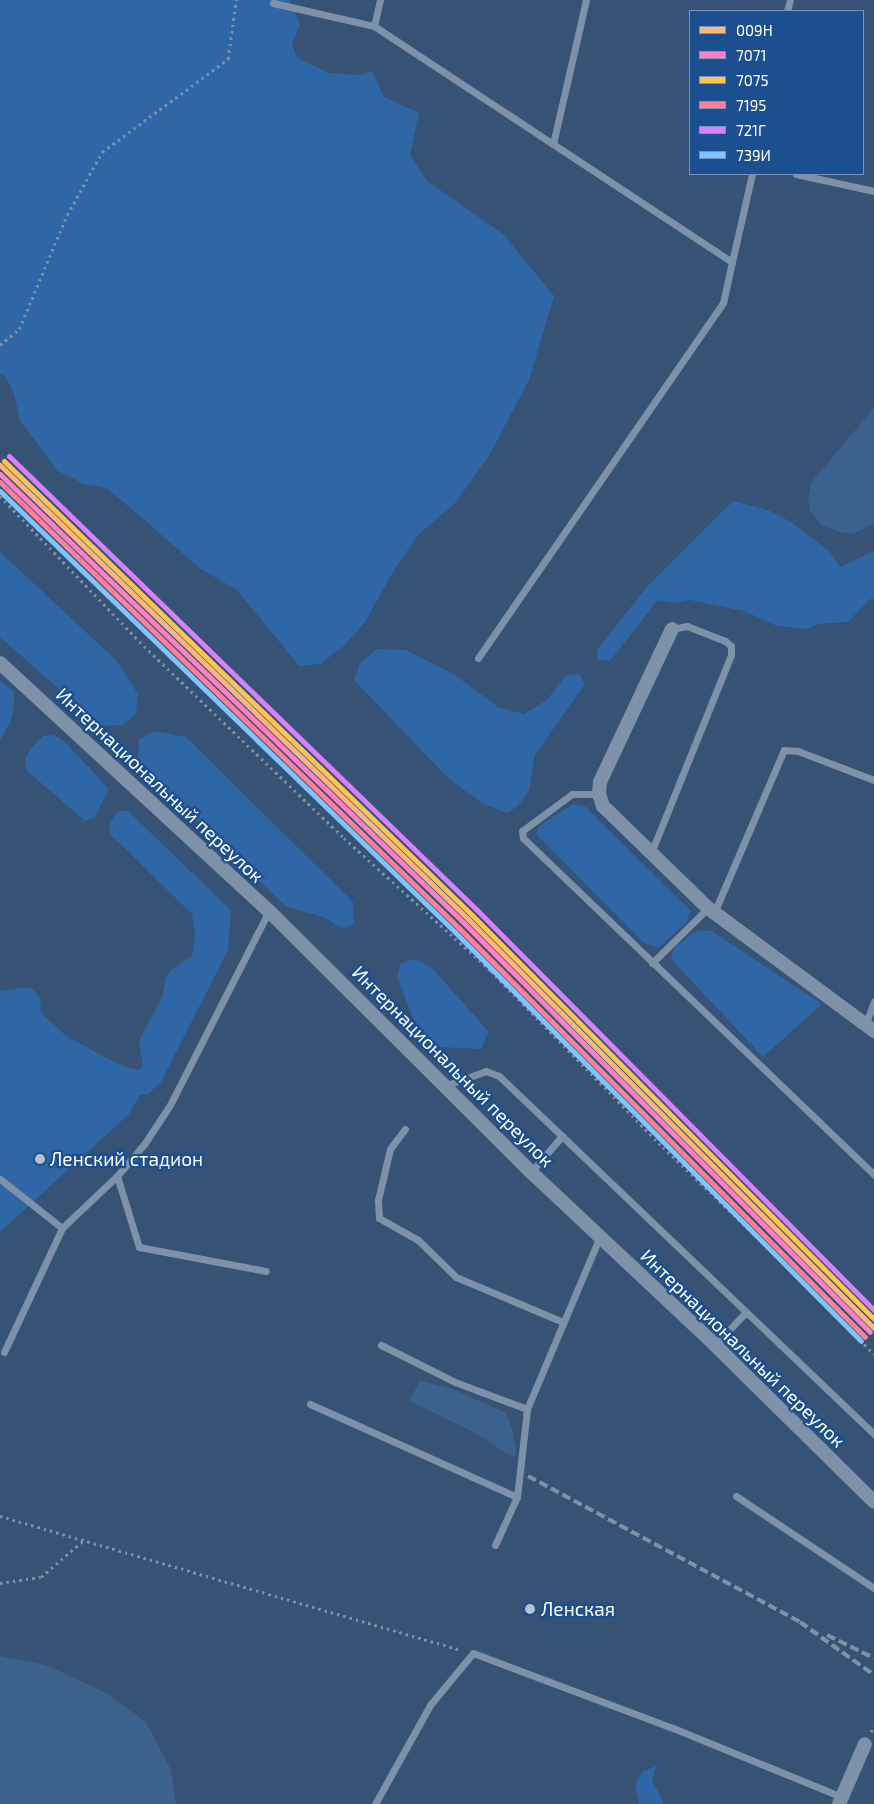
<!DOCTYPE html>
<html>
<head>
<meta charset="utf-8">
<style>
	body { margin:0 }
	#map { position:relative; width:874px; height:1804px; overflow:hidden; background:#365274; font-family:"Exo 2",sans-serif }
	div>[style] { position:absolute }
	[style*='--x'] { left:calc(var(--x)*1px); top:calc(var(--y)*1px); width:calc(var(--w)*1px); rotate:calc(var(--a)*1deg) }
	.green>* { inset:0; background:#2f66a5 }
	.water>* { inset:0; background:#3b618d }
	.path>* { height:2.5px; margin-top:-1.25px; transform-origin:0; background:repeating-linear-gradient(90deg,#7d92a8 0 2.5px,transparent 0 6.5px) }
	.service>* { height:7px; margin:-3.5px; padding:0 3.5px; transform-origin:3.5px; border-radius:3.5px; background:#7d92a8 }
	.minor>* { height:14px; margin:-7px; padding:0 7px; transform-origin:7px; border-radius:7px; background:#7d92a8 }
	.rail>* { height:4px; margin-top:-2px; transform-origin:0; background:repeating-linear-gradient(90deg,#7e92a7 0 9px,transparent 0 13px) }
	.rail-1>* { height:5px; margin:-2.5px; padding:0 2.5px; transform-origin:2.5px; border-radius:2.5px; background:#ffb580 }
	.rail-2>* { height:5px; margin:-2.5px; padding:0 2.5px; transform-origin:2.5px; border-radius:2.5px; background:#ff80c5 }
	.rail-3>* { height:5px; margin:-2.5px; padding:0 2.5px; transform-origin:2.5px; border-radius:2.5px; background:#fcc553 }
	.rail-4>* { height:5px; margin:-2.5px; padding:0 2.5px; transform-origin:2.5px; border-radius:2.5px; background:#ff8098 }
	.rail-5>* { height:5px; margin:-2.5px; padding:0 2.5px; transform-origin:2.5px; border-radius:2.5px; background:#d880ff }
	.rail-6>* { height:5px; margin:-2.5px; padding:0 2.5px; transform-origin:2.5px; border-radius:2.5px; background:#80c4ff }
	.dots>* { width:14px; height:14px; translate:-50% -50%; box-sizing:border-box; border:2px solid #1b4f8f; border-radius:50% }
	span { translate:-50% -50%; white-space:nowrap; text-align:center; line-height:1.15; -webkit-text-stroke:4.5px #1b4f8f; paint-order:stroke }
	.street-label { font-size:19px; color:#fff }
	.poi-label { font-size:19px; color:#fff }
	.left { translate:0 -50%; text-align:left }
	.legend { position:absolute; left:689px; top:10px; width:175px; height:165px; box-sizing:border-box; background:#1b4f8f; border:1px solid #7695bc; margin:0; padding:6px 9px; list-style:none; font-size:15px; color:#fff }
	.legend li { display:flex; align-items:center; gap:10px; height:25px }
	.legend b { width:25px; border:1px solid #7695bc }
</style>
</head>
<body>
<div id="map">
	<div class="green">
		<i style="clip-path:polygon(0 0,290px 0,300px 25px,292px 44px,297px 58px,329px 73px,361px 75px,372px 71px,384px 97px,419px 113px,410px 155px,427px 181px,503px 234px,554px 296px,529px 380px,489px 456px,455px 503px,418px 535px,394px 570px,365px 622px,345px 645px,320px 664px,299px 666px,237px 590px,201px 569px,107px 488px,84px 484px,58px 471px,20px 421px,14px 393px,5px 376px,0 374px)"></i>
		<i style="clip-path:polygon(733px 501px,768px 510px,791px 522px,830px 552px,840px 567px,874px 551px,874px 599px,870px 599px,848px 622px,818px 624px,807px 629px,777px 626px,744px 611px,690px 600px,673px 603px,658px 600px,610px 661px,597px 659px,597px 650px,645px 589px)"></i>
		<i style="clip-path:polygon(0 552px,116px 660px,138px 694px,136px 714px,123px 725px,101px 726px,0 637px)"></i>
		<i style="clip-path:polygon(376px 649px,406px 650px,452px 673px,498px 707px,524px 714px,547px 700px,566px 675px,579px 674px,585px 684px,535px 755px,529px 790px,518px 806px,507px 813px,482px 803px,448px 778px,354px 680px,360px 664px)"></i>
		<i style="clip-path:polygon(0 680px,14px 692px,14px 708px,11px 721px,0 740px)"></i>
		<i style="clip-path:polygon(155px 731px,186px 737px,353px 902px,354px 923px,344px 929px,323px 917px,287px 907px,138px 767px,139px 739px)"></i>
		<i style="clip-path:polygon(54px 735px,65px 742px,109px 789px,95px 817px,85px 821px,26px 770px,25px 759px,32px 747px,43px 736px)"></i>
		<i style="clip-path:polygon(573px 804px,586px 807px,691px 911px,686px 923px,658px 948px,644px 943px,536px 834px,539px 826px)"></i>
		<i style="clip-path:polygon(118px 811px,128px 811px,231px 910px,228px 950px,161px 1082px,148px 1094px,140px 1095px,129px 1114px,0 1232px,0 991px,30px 987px,40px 997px,41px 1013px,65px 1035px,117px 1064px,137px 1070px,143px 1067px,139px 1041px,162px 997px,166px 977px,172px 969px,192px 956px,195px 934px,192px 914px,110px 834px,109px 825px)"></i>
		<i style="clip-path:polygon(697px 930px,712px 931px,822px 1004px,763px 1057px,670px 958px,675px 947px)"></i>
		<i style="clip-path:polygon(415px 959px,432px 968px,489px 1032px,481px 1049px,436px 1047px,413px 1018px,397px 977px,401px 963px)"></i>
		<i style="clip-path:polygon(656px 1766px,652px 1780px,664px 1804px,639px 1804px,635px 1785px,642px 1772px)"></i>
	</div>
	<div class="water">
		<i style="clip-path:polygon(874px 408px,874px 524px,853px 534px,839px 532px,821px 525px,810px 511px,808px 499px,812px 481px)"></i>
		<i style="clip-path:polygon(420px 1381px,450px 1388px,506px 1413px,514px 1435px,516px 1451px,514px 1458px,474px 1432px,409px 1401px)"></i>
		<i style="clip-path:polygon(0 1656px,46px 1665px,106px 1693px,146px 1722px,171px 1770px,176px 1804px,0 1804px)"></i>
	</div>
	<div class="path">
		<i style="--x:0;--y:345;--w:25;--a:-40"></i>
		<i style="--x:19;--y:329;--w:124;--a:-67.2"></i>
		<i style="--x:67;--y:215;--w:72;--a:-60.9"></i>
		<i style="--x:102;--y:152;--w:157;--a:-36.4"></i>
		<i style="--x:228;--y:59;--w:60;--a:-82.3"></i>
		<i style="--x:0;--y:496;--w:208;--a:46.2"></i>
		<i style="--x:144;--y:646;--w:277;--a:43.8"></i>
		<i style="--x:344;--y:838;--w:198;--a:42.1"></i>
		<i style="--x:491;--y:971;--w:246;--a:45.7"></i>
		<i style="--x:663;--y:1147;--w:191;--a:43.7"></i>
		<i style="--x:801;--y:1279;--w:105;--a:45.8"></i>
		<i style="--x:0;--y:1516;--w:481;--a:16.2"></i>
		<i style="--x:0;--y:1583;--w:41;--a:-8.3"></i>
		<i style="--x:41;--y:1577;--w:58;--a:-40.8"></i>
		<i style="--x:871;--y:1732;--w:7;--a:-63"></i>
	</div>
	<div class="service">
		<i style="--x:380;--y:0;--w:27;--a:103"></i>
		<i style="--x:374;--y:26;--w:214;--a:33.4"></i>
		<i style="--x:553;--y:144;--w:148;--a:-77.1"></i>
		<i style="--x:273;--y:3;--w:104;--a:12.8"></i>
		<i style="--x:787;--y:11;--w:11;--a:-75"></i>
		<i style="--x:553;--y:144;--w:214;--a:33.4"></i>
		<i style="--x:732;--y:262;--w:90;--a:-77.2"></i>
		<i style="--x:796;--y:174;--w:80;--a:12.3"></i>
		<i style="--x:478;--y:658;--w:431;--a:-55.4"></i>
		<i style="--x:723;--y:303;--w:42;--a:-77.6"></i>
		<i style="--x:599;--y:794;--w:27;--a:180"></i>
		<i style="--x:572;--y:794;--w:62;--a:143.5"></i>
		<i style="--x:522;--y:831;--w:7;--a:82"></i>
		<i style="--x:523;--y:838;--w:487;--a:43.8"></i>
		<i style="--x:651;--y:853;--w:214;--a:-68"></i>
		<i style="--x:731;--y:655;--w:9;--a:-90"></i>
		<i style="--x:731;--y:646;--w:8;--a:-140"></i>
		<i style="--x:725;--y:641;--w:41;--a:-158.5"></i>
		<i style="--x:687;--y:626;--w:15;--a:169"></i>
		<i style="--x:714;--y:913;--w:177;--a:-66.8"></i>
		<i style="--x:784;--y:750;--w:14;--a:4"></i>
		<i style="--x:798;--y:751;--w:81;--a:20.9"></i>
		<i style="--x:652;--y:963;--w:78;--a:-44.5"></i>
		<i style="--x:865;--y:1025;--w:25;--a:-69"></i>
		<i style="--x:447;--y:1085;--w:41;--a:-19.7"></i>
		<i style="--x:486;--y:1071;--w:14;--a:21"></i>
		<i style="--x:499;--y:1076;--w:518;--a:43.67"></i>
		<i style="--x:405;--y:1129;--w:25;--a:127"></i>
		<i style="--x:390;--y:1149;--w:52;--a:103.2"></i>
		<i style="--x:378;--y:1200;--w:18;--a:87"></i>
		<i style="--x:379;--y:1218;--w:45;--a:29.4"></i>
		<i style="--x:418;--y:1240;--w:53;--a:44.2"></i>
		<i style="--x:456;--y:1277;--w:116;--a:22.8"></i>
		<i style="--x:531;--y:1172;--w:48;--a:-49.3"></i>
		<i style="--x:117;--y:1176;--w:74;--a:72.8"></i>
		<i style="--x:139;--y:1247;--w:129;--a:10.7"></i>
		<i style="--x:0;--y:1179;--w:79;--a:38.3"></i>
		<i style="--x:381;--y:1345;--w:83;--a:26.6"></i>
		<i style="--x:455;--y:1382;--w:77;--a:20.6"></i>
		<i style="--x:527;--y:1409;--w:188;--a:-67.1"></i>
		<i style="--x:715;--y:1345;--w:45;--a:-46.8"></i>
		<i style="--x:4;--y:1352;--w:137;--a:-64.9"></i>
		<i style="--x:62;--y:1228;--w:76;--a:-43.4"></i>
		<i style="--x:117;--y:1176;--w:43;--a:-49.7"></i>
		<i style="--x:145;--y:1143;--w:45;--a:-56.7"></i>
		<i style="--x:170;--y:1105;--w:218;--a:-63"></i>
		<i style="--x:310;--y:1404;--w:227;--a:24.2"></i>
		<i style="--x:736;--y:1496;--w:166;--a:33.7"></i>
		<i style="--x:495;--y:1545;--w:53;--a:-65.4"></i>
		<i style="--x:517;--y:1497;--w:89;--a:-83.5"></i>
		<i style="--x:375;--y:1804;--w:113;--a:-60.9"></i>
		<i style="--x:430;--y:1705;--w:67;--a:-50.4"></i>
		<i style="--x:473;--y:1653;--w:214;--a:20.6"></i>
		<i style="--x:673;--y:1728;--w:183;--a:22.2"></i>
	</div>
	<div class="minor">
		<i style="--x:672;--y:629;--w:169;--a:115.2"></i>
		<i style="--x:600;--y:782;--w:12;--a:95"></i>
		<i style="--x:599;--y:794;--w:13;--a:72"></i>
		<i style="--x:603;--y:806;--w:146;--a:44.2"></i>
		<i style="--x:708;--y:908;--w:207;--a:36.5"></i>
		<i style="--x:0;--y:663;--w:366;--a:42.7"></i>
		<i style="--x:269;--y:911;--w:370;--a:44.9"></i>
		<i style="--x:531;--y:1172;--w:253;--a:43.2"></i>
		<i style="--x:715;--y:1345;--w:223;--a:44.6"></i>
		<i style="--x:839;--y:1804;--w:65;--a:-66.6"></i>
	</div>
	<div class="rail">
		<i style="--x:528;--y:1476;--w:309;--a:28.2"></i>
		<i style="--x:800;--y:1622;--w:91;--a:35.6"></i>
		<i style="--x:827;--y:1635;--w:52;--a:26.1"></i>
	</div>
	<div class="rail-1">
		<i style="--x:0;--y:465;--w:652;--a:44.13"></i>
		<i style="--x:468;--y:919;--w:576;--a:45.21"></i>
	</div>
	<div class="rail-2">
		<i style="--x:0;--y:474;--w:646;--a:44.06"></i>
		<i style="--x:464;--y:923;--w:576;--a:45.21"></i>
	</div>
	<div class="rail-3">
		<i style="--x:4;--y:461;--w:652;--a:44.13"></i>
		<i style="--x:472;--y:915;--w:570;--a:45.14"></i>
	</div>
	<div class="rail-4">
		<i style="--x:0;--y:482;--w:640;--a:44.18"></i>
		<i style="--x:459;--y:928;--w:576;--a:45.21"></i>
	</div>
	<div class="rail-5">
		<i style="--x:9;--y:456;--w:652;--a:44.13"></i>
		<i style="--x:477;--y:910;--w:564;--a:45.22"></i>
	</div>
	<div class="rail-6">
		<i style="--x:0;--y:491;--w:634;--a:44.1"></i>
		<i style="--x:455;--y:932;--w:576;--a:45.21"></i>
	</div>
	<div class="dots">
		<i style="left:40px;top:1159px;background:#b9c2ce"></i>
		<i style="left:530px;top:1609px;background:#b9c2ce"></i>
	</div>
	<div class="street-label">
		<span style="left:160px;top:785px;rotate:43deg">Интернациональный переулок</span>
		<span style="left:453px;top:1066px;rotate:45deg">Интернациональный переулок</span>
		<span style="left:743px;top:1348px;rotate:44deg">Интернациональный переулок</span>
	</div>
	<div class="poi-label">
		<span class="left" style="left:50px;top:1159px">Ленский стадион</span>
		<span class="left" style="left:541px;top:1609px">Ленская</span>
	</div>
	<ul class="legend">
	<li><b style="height:6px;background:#ffb580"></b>009Н</li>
	<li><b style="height:6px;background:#ff80c5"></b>7071</li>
	<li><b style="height:6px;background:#fcc553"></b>7075</li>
	<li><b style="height:6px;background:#ff8098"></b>7195</li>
	<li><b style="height:6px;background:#d880ff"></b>721Г</li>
	<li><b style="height:6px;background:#80c4ff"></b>739И</li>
	</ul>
</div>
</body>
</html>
